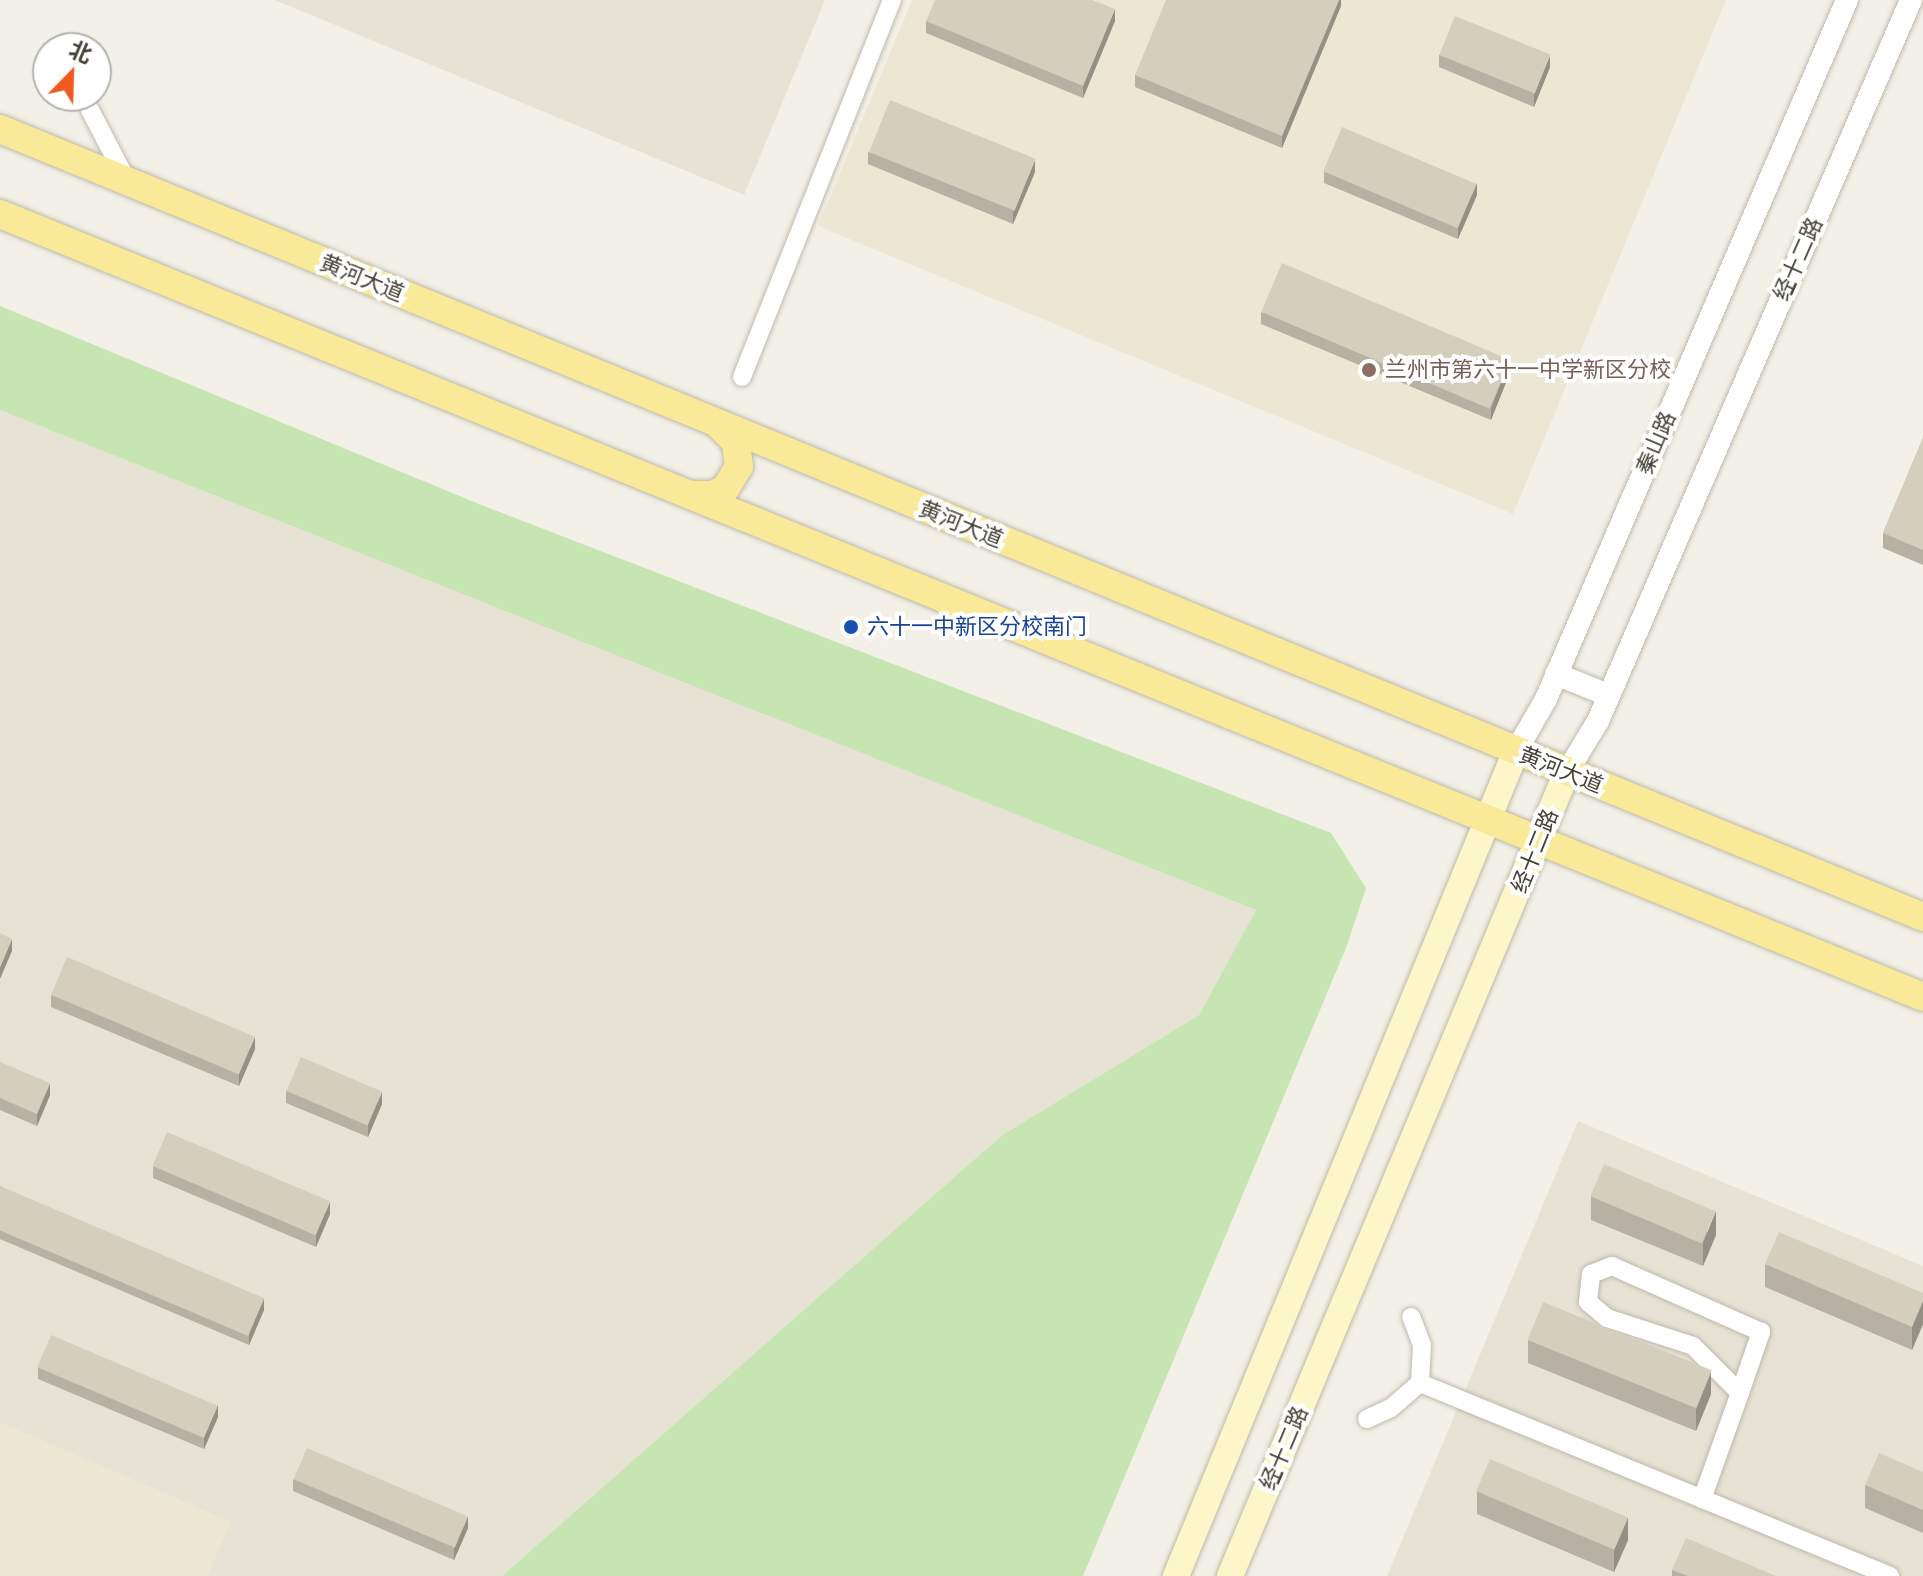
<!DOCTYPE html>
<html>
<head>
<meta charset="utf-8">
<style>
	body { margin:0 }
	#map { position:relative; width:1923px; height:1576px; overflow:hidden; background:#f3f1e7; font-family:Jost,"Noto Sans SC",sans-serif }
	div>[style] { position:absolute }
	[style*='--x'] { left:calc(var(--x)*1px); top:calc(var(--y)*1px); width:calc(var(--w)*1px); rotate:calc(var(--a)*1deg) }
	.residential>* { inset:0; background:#e6e3d5 }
	.education>* { inset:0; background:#ebe7d2 }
	.green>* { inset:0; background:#c7e5b2 }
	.roads { filter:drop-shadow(0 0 2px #beb9aa) drop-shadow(0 0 2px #beb9aa) }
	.minor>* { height:18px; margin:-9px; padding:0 9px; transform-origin:9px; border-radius:9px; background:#fff }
	.tertiary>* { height:22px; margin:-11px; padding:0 11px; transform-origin:11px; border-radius:11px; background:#fff }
	.secondary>* { height:26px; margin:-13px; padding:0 13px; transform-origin:13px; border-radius:13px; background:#fcf6c8 }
	.primary>* { height:28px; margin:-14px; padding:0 14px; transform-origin:14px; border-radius:14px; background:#f9ea99 }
	.wall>* { inset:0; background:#b6b1a3 }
	.shaded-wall>* { inset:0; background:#949084 }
	.building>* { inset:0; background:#d4cebd; transform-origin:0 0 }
	.dots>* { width:22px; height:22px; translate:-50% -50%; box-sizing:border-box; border:4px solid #fff; border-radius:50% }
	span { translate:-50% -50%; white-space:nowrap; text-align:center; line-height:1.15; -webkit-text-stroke:8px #fff; paint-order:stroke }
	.street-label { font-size:22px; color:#454136 }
	.education-label { font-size:22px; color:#785e54 }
	.left { translate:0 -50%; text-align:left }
	.transit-label { font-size:22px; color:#164399 }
	.north { position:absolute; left:32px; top:32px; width:80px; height:80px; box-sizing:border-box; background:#fff; border:2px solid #b5b3af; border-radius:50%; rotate:23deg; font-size:22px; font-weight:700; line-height:32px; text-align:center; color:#454136 }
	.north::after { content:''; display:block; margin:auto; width:28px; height:36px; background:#f05a21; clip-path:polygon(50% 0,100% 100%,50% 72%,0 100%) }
</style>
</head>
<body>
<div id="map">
	<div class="residential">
		<i style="clip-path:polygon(275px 0,825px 0,744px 195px)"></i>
		<i style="clip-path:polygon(0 410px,1256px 910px,1199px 1015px,1001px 1136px,502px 1576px,0 1576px)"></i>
		<i style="clip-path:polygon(1578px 1121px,1923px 1266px,1923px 1576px,1387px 1576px)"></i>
	</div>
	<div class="education">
		<i style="clip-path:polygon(912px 0,1726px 0,1513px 514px,818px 226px)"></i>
		<i style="clip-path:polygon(0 1422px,231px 1522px,207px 1576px,0 1576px)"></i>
	</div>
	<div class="green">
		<i style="clip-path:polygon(0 306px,479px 504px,1331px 833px,1366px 888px,1346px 948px,1083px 1576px,502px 1576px,1001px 1136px,1199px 1015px,1256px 910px,0 410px)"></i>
	</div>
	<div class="roads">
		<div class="minor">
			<i style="--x:90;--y:110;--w:80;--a:62.5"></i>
			<i style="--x:742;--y:377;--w:406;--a:-68.3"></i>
			<i style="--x:1420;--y:1383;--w:508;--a:22.32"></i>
			<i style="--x:1367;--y:1419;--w:26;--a:-25"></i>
			<i style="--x:1391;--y:1408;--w:38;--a:-41"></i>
			<i style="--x:1420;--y:1383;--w:38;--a:-87"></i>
			<i style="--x:1422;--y:1345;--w:30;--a:-111"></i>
			<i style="--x:1702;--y:1499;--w:113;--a:-70.3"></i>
			<i style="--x:1740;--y:1393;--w:65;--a:-71"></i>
			<i style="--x:1761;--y:1332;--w:163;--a:-156.1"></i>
			<i style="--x:1612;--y:1266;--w:22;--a:159"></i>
			<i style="--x:1591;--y:1274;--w:28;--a:96"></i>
			<i style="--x:1588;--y:1302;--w:25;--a:40"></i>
			<i style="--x:1607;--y:1318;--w:90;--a:18"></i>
			<i style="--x:1693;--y:1346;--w:66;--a:45"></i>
		</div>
		<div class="tertiary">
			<i style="--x:1556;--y:674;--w:56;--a:22"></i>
			<i style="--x:1516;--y:751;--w:60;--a:-60"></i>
			<i style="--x:1546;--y:699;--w:761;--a:-66.7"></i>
			<i style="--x:1567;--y:772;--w:60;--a:-58.7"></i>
			<i style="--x:1598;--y:721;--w:786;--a:-66.53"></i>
		</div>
		<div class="secondary">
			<i style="--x:1176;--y:1576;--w:892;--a:-67.6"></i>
			<i style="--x:1230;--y:1576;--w:872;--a:-67.26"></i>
		</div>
		<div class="primary">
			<i style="--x:0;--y:129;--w:2078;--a:22.28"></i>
			<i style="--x:0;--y:214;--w:2076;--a:22.15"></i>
			<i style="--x:691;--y:495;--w:22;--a:0"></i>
			<i style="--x:713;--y:495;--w:13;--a:-27"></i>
			<i style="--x:725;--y:489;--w:26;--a:-58"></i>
			<i style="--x:739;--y:467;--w:25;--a:-97"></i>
			<i style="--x:736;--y:442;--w:23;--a:-135"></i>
		</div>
	</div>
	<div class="wall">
		<i style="clip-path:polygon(1341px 0,1341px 6px,1282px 148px,1135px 87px,1135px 75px)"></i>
		<i style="clip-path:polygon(926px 21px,1115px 21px,1083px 98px,926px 33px)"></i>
		<i style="clip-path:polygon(1439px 55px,1550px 67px,1534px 107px,1439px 67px)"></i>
		<i style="clip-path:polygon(868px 152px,1035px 172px,1013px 224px,868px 164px)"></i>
		<i style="clip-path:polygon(1324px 171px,1477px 195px,1458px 239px,1324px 183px)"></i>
		<i style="clip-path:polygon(1261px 312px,1511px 370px,1491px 420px,1261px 324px)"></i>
		<i style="clip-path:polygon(1923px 438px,1923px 565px,1883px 548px,1883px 533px)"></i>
		<i style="clip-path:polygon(51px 995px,255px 1049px,239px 1086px,51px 1007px)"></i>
		<i style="clip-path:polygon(0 1062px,50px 1095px,37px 1126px,0 1110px)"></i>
		<i style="clip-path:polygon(286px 1091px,382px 1104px,368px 1137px,286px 1103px)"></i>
		<i style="clip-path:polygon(153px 1166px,330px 1214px,316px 1247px,153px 1178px)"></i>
		<i style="clip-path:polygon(0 1186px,264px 1310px,249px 1345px,0 1239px)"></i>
		<i style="clip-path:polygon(1591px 1196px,1716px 1235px,1703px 1266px,1591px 1220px)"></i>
		<i style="clip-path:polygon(1765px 1264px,1923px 1293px,1923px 1324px,1912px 1350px,1765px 1287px)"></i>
		<i style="clip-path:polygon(1528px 1340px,1711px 1394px,1696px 1431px,1528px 1363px)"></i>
		<i style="clip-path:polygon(38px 1367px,218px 1417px,204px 1449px,38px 1379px)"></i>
		<i style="clip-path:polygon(1923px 1472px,1923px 1533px,1865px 1508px,1865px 1485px)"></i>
		<i style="clip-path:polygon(293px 1479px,468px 1528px,454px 1560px,293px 1491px)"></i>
		<i style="clip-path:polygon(1477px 1491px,1628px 1540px,1614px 1572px,1477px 1514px)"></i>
		<i style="clip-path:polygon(1672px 1570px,1776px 1576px,1672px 1576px)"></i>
	</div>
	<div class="shaded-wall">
		<i style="clip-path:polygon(1339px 0,1341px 0,1341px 6px,1282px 148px,1282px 136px)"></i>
		<i style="clip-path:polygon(1115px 9px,1115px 21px,1083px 98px,1083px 86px)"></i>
		<i style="clip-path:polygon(1550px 55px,1550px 67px,1534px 107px,1534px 95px)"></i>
		<i style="clip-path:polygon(1035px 160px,1035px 172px,1013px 224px,1013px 212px)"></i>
		<i style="clip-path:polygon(1477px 183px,1477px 195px,1458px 239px,1458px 227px)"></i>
		<i style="clip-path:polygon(1511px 358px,1511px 370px,1491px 420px,1491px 408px)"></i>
		<i style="clip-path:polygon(12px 939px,12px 951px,0 979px,0 967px)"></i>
		<i style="clip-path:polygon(255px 1037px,255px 1049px,239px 1086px,239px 1074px)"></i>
		<i style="clip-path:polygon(50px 1083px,50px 1095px,37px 1126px,37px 1114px)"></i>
		<i style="clip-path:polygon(382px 1092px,382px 1104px,368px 1137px,368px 1125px)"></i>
		<i style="clip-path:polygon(330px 1202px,330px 1214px,316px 1247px,316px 1235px)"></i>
		<i style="clip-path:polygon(1716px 1211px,1716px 1235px,1703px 1266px,1703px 1243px)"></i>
		<i style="clip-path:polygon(264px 1298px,264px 1310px,249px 1345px,249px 1333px)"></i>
		<i style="clip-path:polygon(1923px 1301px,1923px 1324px,1912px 1350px,1912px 1327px)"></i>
		<i style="clip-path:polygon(1711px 1371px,1711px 1394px,1696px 1431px,1696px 1408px)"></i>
		<i style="clip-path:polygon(218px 1405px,218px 1417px,204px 1449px,204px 1437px)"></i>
		<i style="clip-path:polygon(468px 1516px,468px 1528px,454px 1560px,454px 1548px)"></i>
		<i style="clip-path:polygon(1628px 1517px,1628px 1540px,1614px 1572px,1614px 1549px)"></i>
	</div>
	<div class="building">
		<i style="clip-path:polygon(935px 0,1092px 0,1115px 9px,1083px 86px,926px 21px)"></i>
		<i style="clip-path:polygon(1166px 0,1339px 0,1282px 136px,1135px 75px)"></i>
		<i style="left:1455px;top:16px;width:103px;height:42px;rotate:22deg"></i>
		<i style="left:890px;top:100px;width:157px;height:56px;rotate:22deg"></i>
		<i style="left:1342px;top:127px;width:146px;height:48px;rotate:23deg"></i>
		<i style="left:1282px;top:263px;width:248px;height:53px;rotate:23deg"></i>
		<i style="clip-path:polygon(1923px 438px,1923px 550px,1883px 533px)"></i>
		<i style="clip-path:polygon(0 933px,12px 939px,0 967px)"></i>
		<i style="left:67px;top:957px;width:204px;height:41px;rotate:23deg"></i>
		<i style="left:301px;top:1057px;width:88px;height:37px;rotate:23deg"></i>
		<i style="clip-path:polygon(0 1062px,50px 1083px,37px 1114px,0 1098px)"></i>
		<i style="left:167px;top:1132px;width:177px;height:37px;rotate:23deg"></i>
		<i style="left:1604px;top:1164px;width:121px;height:35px;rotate:23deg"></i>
		<i style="left:0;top:1186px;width:287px;height:41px;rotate:23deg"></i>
		<i style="clip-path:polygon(1779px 1232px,1923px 1293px,1923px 1301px,1912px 1327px,1765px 1264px)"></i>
		<i style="left:1543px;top:1302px;width:182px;height:41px;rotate:22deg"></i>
		<i style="left:51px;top:1335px;width:181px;height:35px;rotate:23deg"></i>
		<i style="left:307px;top:1448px;width:175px;height:34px;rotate:23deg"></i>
		<i style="clip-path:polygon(1879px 1453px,1923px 1472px,1923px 1510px,1865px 1485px)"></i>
		<i style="left:1490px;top:1459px;width:150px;height:35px;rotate:23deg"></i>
		<i style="clip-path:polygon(1686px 1538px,1776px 1576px,1688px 1576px,1672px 1570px)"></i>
	</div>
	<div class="dots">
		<i style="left:1369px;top:370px;background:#8d6e63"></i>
		<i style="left:851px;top:627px;background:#1a4fb4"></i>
	</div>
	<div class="street-label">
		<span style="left:1798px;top:259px;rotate:-66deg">经十二路</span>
		<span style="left:362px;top:278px;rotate:22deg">黄河大道</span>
		<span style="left:1656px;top:443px;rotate:-67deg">秦山路</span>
		<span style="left:961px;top:524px;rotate:22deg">黄河大道</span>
		<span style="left:1561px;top:770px;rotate:22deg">黄河大道</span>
		<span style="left:1535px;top:851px;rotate:-68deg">经十二路</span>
		<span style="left:1284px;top:1448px;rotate:-67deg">经十二路</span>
	</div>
	<div class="education-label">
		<span class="left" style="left:1385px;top:370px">兰州市第六十一中学新区分校</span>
	</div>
	<div class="transit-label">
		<span class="left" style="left:867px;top:627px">六十一中新区分校南门</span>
	</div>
	<div class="north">北</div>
</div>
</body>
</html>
